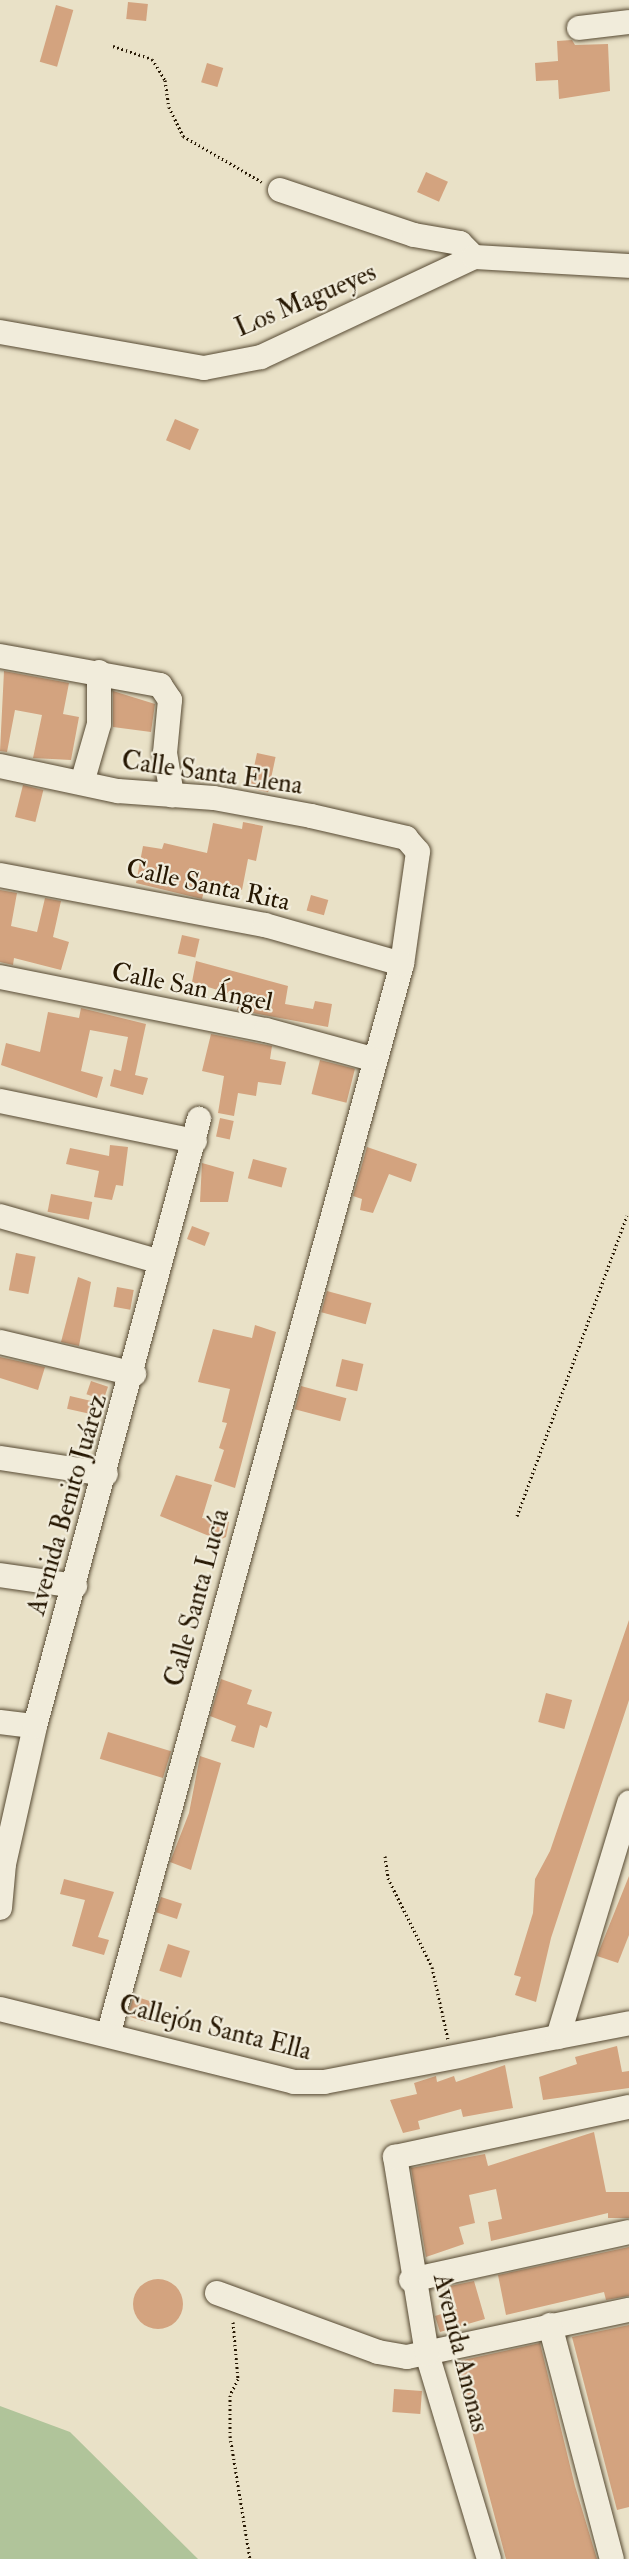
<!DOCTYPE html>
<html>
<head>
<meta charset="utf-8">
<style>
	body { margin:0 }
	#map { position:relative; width:629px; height:2559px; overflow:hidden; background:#e9e1c7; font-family:"IM FELL Double Pica",serif }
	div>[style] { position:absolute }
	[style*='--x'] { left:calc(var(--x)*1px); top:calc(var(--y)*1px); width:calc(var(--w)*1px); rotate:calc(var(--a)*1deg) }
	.green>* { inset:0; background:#b0c49a }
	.building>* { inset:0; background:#d3a37f; transform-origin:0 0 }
	.round { border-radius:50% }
	.path>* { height:3px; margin-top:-1.5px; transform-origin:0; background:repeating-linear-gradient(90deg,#261702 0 1.5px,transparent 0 4.5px) }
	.roads { filter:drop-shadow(0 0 2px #574a33) drop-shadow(0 0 2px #574a33) }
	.minor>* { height:24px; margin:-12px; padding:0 12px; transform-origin:12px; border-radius:12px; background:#f1ecdb }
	span { translate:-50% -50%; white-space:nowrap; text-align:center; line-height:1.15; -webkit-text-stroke:4.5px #f1ecdb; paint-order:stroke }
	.street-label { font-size:26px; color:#261702 }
</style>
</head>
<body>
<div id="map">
	<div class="green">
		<i style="clip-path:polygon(0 2406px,70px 2432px,198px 2559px,0 2559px)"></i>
	</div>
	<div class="building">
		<i style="left:128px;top:2px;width:20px;height:17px;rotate:6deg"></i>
		<i style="left:56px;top:5px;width:18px;height:59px;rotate:16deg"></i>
		<i style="clip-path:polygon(572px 40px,575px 45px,608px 44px,610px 91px,559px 99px,558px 80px,536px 81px,535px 63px,558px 61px,557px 41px)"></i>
		<i style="left:207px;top:63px;width:17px;height:20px;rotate:17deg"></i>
		<i style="left:426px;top:172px;width:24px;height:22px;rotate:24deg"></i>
		<i style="left:175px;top:419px;width:26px;height:23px;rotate:23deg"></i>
		<i style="clip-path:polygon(4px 671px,69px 683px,63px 714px,79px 717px,71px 760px,33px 758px,42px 715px,15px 710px,7px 752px,0 751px)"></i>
		<i style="clip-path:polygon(113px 691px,155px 704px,151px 732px,113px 727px)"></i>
		<i style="left:257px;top:753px;width:19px;height:36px;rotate:12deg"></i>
		<i style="left:23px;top:785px;width:21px;height:33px;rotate:14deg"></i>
		<i style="clip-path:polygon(243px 822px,263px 826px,256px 861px,248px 859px,242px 890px,205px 887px,202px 899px,136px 883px,143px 846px,162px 849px,164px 843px,207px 853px,213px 823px,242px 829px)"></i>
		<i style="clip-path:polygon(0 890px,17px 893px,11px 926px,37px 932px,45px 898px,61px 901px,53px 937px,69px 942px,61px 970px,14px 958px,13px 965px,0 962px)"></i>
		<i style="left:311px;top:895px;width:18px;height:16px;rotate:16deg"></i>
		<i style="left:182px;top:935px;width:18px;height:19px;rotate:13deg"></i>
		<i style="clip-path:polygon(196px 961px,288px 986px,285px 1004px,313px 1009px,315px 1001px,332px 1004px,328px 1027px,237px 1010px,240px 997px,192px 982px)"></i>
		<i style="clip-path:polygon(81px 1008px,146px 1024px,135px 1075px,148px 1078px,143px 1095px,110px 1086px,114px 1069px,121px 1071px,128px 1037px,90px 1030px,81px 1071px,103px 1077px,97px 1098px,1px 1065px,6px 1043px,40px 1052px,48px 1012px,79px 1018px)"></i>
		<i style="clip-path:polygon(211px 1034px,272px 1046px,270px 1059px,286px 1062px,281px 1085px,258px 1082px,256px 1096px,238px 1093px,234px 1116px,218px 1113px,224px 1076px,202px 1071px)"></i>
		<i style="left:320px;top:1060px;width:36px;height:35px;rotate:14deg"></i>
		<i style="left:220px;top:1118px;width:14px;height:19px;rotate:12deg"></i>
		<i style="clip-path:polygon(110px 1145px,128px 1147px,123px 1186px,116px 1185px,112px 1200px,94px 1197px,99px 1171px,66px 1164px,70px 1148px,109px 1156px)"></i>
		<i style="clip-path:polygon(367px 1147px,417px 1164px,411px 1182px,389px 1174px,373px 1213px,360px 1210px,362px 1199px,353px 1196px)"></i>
		<i style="left:253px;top:1159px;width:35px;height:20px;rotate:15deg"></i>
		<i style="clip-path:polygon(202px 1163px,234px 1172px,228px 1202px,200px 1202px)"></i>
		<i style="left:51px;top:1194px;width:42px;height:18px;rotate:11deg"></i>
		<i style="left:192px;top:1226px;width:19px;height:14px;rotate:21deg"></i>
		<i style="left:16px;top:1253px;width:20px;height:38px;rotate:11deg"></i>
		<i style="clip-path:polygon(78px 1277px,91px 1282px,79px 1346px,61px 1342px)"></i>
		<i style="left:117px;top:1287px;width:17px;height:20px;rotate:10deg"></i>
		<i style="left:327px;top:1291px;width:46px;height:22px;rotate:15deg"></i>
		<i style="clip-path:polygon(255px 1325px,276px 1332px,235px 1488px,214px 1481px,224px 1450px,219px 1448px,227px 1423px,222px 1422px,230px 1389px,198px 1382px,213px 1329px,252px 1338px)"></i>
		<i style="clip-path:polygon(0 1357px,45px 1367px,38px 1390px,0 1378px)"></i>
		<i style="left:342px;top:1359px;width:22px;height:28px;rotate:13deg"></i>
		<i style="left:91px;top:1381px;width:18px;height:14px;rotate:19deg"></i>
		<i style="left:301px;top:1386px;width:47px;height:24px;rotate:15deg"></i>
		<i style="left:70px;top:1396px;width:23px;height:13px;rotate:13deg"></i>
		<i style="clip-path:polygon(176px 1475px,212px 1485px,202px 1518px,229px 1522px,226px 1537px,219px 1540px,160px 1516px)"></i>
		<i style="clip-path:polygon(629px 1620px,629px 1700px,551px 1938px,536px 2002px,515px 1995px,521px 1977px,514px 1975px,533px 1913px,535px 1879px,550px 1851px)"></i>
		<i style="clip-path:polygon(221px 1679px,252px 1690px,247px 1704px,272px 1712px,267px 1728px,260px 1725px,254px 1748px,231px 1741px,236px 1726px,210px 1716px)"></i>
		<i style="left:546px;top:1693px;width:27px;height:30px;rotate:15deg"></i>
		<i style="left:108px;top:1732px;width:66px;height:28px;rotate:17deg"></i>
		<i style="clip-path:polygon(200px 1756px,221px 1763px,191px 1870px,170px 1862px,189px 1813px)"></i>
		<i style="clip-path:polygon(629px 1876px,629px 1935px,618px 1963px,597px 1956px)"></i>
		<i style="clip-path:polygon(64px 1879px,114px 1892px,98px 1937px,109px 1940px,104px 1955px,72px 1946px,85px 1900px,60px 1894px)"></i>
		<i style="left:161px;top:1897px;width:22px;height:16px;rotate:18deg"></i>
		<i style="left:168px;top:1944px;width:23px;height:28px;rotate:18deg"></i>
		<i style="left:134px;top:1996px;width:19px;height:21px;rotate:18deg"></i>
		<i style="clip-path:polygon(617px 2046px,622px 2072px,629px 2071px,629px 2088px,543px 2100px,539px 2077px,577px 2064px,575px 2057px)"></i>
		<i style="clip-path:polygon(505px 2065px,513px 2108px,463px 2117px,461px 2109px,418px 2121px,420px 2129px,403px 2133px,390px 2100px,417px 2094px,414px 2083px,436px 2076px,437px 2082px,454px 2076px,456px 2082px)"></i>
		<i style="clip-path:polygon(594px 2132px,606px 2192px,629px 2192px,629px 2218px,608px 2218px,608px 2213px,491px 2241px,488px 2222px,502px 2219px,496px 2189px,469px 2195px,475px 2223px,459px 2227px,464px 2244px,426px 2257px,411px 2168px,485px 2154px,488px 2166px)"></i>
		<i style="clip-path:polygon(629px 2247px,629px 2296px,606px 2300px,604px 2292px,506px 2315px,498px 2275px)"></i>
		<i class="round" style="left:133px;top:2279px;width:50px;height:50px"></i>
		<i style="clip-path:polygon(474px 2281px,485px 2319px,440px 2332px,435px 2316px,457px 2309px,450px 2286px)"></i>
		<i style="clip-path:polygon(629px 2325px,629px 2507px,617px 2510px,572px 2337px)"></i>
		<i style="clip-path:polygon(540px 2343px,575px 2486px,597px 2559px,506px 2559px,460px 2386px,454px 2362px)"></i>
		<i style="left:394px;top:2389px;width:28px;height:23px;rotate:4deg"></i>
	</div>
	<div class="path">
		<i style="--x:113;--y:46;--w:41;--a:18.4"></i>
		<i style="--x:152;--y:59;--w:25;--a:58"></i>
		<i style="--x:165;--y:80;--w:27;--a:82"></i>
		<i style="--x:169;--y:107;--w:32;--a:64"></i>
		<i style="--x:183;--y:136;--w:91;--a:30.2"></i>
		<i style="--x:517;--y:1516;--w:320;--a:-69.9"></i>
		<i style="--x:385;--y:1856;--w:22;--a:82"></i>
		<i style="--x:388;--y:1878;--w:99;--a:63.7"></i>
		<i style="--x:432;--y:1967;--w:74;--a:77.5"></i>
		<i style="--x:233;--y:2322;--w:57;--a:85"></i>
		<i style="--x:238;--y:2379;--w:18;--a:117"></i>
		<i style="--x:230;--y:2395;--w:41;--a:90"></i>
		<i style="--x:230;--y:2436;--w:125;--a:80.8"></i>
	</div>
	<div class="roads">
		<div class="minor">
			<i style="--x:579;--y:28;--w:50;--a:-6.8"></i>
			<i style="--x:280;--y:190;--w:141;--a:18.6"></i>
			<i style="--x:414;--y:235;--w:47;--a:9.9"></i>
			<i style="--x:460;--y:243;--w:20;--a:45"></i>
			<i style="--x:0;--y:332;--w:207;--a:10"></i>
			<i style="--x:204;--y:368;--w:58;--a:-10.9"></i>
			<i style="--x:261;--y:357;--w:235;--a:-25.1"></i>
			<i style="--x:474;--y:257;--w:155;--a:3.3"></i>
			<i style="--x:0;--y:656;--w:163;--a:10.3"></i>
			<i style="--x:160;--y:685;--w:18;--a:56"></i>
			<i style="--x:170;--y:700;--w:53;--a:95.4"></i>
			<i style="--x:165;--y:753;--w:43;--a:80.5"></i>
			<i style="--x:0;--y:766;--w:121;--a:12"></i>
			<i style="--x:118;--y:791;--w:96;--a:4.2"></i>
			<i style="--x:214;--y:798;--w:99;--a:10.5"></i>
			<i style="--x:311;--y:816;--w:98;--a:13"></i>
			<i style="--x:406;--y:838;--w:18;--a:49"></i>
			<i style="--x:418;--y:852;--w:113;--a:98.1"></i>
			<i style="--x:402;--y:964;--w:1107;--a:105.34"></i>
			<i style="--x:82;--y:783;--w:61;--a:-73.9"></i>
			<i style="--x:99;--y:724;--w:52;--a:-90"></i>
			<i style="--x:0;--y:875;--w:270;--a:10.7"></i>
			<i style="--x:265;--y:925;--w:142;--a:15.9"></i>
			<i style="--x:0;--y:977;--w:271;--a:11.3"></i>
			<i style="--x:266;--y:1030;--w:110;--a:15.3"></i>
			<i style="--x:0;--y:1101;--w:199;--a:11.6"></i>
			<i style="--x:0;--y:1216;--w:166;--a:16"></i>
			<i style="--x:0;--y:1342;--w:138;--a:13.4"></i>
			<i style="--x:0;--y:1458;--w:107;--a:8.6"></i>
			<i style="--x:0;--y:1575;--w:76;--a:8.3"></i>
			<i style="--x:0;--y:1722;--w:35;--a:7"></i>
			<i style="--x:0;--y:1908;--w:44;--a:-84.8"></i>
			<i style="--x:4;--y:1864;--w:141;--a:-77.3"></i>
			<i style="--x:35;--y:1726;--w:629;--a:-74.88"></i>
			<i style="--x:0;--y:2009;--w:303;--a:13.9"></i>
			<i style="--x:294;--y:2082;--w:30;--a:0"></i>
			<i style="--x:324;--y:2082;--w:311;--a:-10.9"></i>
			<i style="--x:558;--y:2037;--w:245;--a:-73.1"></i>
			<i style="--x:411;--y:2280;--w:223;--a:-12.4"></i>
			<i style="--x:217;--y:2293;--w:171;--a:20.1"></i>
			<i style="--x:378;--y:2352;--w:29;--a:10"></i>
			<i style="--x:407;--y:2357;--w:227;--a:-12"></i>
			<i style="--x:550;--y:2325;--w:242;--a:75.2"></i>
			<i style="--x:489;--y:2559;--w:214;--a:-106.8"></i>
			<i style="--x:427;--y:2354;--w:200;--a:-99.2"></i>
			<i style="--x:395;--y:2157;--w:239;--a:-12.1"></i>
		</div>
	</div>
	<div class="street-label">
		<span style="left:306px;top:301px;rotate:-23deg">Los Magueyes</span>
		<span style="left:212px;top:774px;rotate:8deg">Calle Santa Elena</span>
		<span style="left:208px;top:886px;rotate:12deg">Calle Santa Rita</span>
		<span style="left:192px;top:988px;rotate:11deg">Calle San Ángel</span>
		<span style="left:68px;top:1505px;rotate:-74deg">Avenida Benito Juárez</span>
		<span style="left:198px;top:1598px;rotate:-75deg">Calle Santa Lucía</span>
		<span style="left:215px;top:2029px;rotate:14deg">Callejón Santa Ella</span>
		<span style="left:460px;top:2353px;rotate:76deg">Avenida Anonas</span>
	</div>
</div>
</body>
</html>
